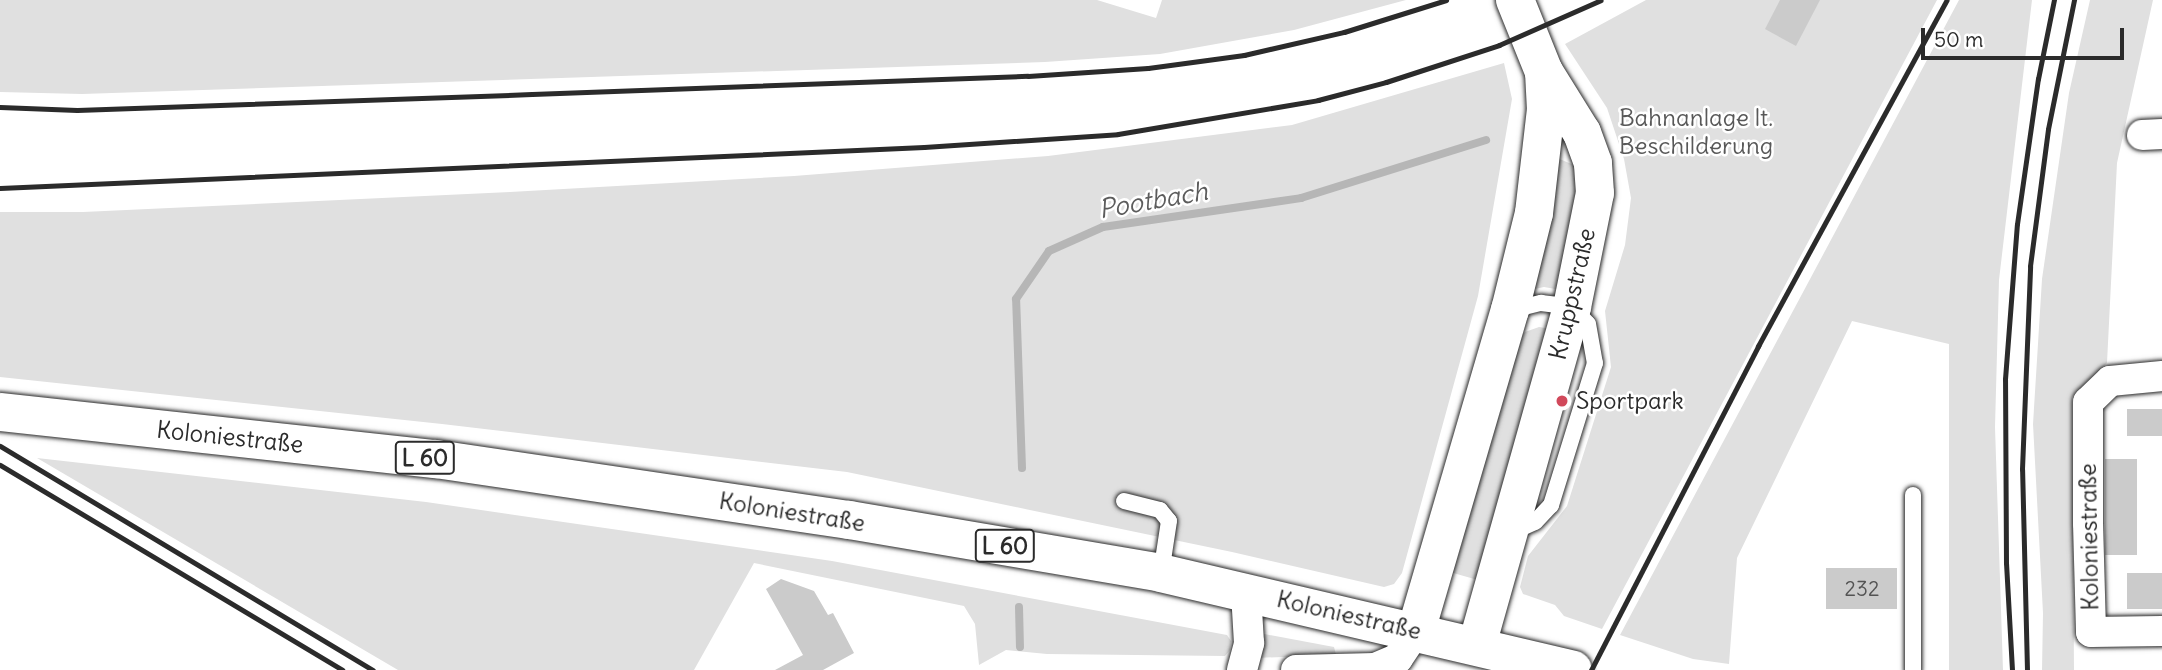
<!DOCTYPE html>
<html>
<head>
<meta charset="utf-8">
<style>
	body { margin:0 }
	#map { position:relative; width:2162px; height:670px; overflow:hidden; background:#fff; font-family:Delius,sans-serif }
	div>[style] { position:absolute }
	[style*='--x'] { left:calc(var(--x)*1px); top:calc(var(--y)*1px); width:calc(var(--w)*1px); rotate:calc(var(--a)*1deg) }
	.green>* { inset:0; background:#e0e0e0 }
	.stream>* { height:8px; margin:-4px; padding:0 4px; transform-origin:4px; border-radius:4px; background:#b6b6b6 }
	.building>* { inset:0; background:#cbcbcb; transform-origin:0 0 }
	.roads { filter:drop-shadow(0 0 2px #2b2b2b) drop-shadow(0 0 2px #2b2b2b) }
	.service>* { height:16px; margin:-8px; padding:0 8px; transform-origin:8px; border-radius:8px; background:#fff }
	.minor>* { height:30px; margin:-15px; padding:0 15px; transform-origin:15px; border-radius:15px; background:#fff }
	.tertiary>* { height:38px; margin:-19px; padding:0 19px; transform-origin:19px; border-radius:19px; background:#fff }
	.primary>* { height:38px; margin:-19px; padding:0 19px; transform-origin:19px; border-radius:19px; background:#fff }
	.rail>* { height:5px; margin:-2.5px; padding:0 2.5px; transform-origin:2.5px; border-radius:2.5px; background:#2b2b2b }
	.dots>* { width:19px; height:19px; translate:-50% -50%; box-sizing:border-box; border:4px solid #fff; border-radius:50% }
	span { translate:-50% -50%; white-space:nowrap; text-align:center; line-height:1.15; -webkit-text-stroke:5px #fff; paint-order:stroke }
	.number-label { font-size:21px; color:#535353 }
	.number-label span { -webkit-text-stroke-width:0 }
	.shield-label span { padding:2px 5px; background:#fff; border:2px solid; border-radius:5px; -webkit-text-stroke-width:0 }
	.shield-label { font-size:23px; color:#2b2b2b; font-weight:700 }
	.park-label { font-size:24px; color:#585858 }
	.street-label { font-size:24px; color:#2b2b2b }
	.poi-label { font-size:24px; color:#2b2b2b }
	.left { translate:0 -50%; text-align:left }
	.water-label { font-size:26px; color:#5c5c5c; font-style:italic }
	.scale { position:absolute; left:1921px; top:28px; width:203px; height:32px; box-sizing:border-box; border:4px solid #2b2b2b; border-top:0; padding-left:9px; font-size:21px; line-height:24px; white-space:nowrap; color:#2b2b2b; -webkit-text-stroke:5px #fff; paint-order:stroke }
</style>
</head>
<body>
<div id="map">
	<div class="green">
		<i style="clip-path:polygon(0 0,1097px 0,1156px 18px,1162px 0,1406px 0,1294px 30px,1160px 54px,1045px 62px,82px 94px,0 92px)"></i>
		<i style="clip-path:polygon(1646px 0,1937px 0,1602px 629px,1564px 616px,1555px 605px,1523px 594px,1520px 587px,1528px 556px,1567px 506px,1611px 367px,1605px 311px,1625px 245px,1631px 198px,1624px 159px,1607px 108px,1565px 44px)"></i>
		<i style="clip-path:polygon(1959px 0,2032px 0,1999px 280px,1995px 427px,2003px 670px,1949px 670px,1949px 344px,1852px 321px,1737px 558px,1729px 664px,1693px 659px,1620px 635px)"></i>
		<i style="clip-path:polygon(2090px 0,2153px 0,2117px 163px,2107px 363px,2072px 397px,2074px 670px,2042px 670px,2043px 613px,2033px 424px,2042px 279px,2069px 93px)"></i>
		<i style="clip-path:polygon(1504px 63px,1512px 99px,1478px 296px,1402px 573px,1394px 584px,1384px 587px,1232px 552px,847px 472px,442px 424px,0 377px,0 212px,83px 212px,510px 192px,794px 176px,1048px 156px,1292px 125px)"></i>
		<i style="clip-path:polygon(1557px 158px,1574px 165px,1577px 189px,1561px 290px,1544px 287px,1530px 290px)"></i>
		<i style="clip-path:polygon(1539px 327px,1552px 329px,1481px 581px,1450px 572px,1513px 345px,1525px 332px)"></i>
		<i style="clip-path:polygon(37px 458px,426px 502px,832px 561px,1227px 635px,1231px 641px,1230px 650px,1225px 656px,1047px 654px,1006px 650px,979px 665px,975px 624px,964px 606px,754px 563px,694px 670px,398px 670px)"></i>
		<i style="clip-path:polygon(1264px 634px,1334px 647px,1336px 655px,1255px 658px)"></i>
	</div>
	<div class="stream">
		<i style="--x:1022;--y:468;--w:169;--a:-92"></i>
		<i style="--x:1016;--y:299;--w:58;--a:-55.5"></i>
		<i style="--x:1049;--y:251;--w:59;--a:-24"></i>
		<i style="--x:1103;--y:227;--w:200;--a:-8.3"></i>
		<i style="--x:1301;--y:198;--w:194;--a:-17.4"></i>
		<i style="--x:1019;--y:607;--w:40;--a:88.6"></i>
	</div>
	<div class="building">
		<i style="clip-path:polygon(1780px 0,1820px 0,1796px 46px,1765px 29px)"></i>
		<i style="left:2162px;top:409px;width:27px;height:35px;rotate:90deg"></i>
		<i style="left:2137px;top:459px;width:96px;height:32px;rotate:90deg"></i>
		<i style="left:1897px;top:568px;width:41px;height:71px;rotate:90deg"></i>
		<i style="left:2162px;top:573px;width:36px;height:35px;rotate:90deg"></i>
		<i style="clip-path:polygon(781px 579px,814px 591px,828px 615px,833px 613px,854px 653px,823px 670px,775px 670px,803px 655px,766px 589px)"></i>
	</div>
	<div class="roads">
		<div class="service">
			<i style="--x:1512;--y:310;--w:30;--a:-14"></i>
			<i style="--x:1541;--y:303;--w:31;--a:7"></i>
			<i style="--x:1572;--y:307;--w:23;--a:47"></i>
			<i style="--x:1588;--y:324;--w:40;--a:80"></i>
			<i style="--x:1595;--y:363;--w:149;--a:107.2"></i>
			<i style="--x:1551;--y:505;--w:23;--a:133"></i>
			<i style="--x:1535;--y:522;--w:24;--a:156"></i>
			<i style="--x:1124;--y:501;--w:37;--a:14"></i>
			<i style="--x:1160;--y:510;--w:14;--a:51"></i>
			<i style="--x:1169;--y:521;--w:53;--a:98.7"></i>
			<i style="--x:1913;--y:670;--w:175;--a:-90"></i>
		</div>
		<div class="minor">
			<i style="--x:2142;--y:135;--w:20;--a:-3"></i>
			<i style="--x:2162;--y:376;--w:52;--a:174.5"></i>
			<i style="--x:2110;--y:381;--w:30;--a:136"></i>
			<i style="--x:2088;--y:402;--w:121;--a:90"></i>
			<i style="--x:2088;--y:523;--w:109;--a:88.4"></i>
			<i style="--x:2091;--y:632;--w:71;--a:-0.8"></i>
			<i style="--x:1242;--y:670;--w:28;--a:-75"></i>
			<i style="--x:1249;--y:643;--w:51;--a:-93.4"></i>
			<i style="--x:1296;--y:670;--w:79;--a:-1.5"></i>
			<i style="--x:1375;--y:668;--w:25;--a:-23"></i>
			<i style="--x:1398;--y:658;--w:32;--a:-56"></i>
		</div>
		<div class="tertiary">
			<i style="--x:1416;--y:631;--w:334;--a:-73.7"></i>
			<i style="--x:1510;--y:310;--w:100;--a:-76.1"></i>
			<i style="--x:1534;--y:213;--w:104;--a:-83.4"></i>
			<i style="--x:1546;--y:110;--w:38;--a:-93"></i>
			<i style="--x:1477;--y:645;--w:351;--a:-74.3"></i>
			<i style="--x:1572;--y:307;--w:116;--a:-78.6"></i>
			<i style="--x:1595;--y:193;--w:30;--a:-94"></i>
			<i style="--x:1593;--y:163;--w:32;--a:-110"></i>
			<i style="--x:1582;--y:133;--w:72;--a:-121.9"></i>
			<i style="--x:1544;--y:72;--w:78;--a:-111.9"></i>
		</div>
		<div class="primary">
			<i style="--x:0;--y:412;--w:439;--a:6.2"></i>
			<i style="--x:436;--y:459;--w:417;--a:8.4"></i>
			<i style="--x:849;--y:520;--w:316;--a:9.6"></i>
			<i style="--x:1161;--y:573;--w:423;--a:13.2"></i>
		</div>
	</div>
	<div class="rail">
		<i style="--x:0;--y:107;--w:77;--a:2.2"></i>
		<i style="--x:77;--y:110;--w:455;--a:-2"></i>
		<i style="--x:532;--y:94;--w:496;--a:-2.1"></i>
		<i style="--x:1028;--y:76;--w:120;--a:-3.8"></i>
		<i style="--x:1148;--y:68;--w:97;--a:-7.7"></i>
		<i style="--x:1244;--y:55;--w:103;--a:-13"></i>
		<i style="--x:1344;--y:32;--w:107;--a:-17.4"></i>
		<i style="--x:0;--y:188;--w:925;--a:-2.54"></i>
		<i style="--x:924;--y:147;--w:194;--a:-3.8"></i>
		<i style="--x:1118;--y:134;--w:203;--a:-9.6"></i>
		<i style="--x:1318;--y:100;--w:70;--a:-14.8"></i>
		<i style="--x:1386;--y:82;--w:119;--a:-18.1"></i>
		<i style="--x:1499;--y:45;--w:111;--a:-23.8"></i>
		<i style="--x:0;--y:446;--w:435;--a:31"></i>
		<i style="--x:0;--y:465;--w:399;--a:30.9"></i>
		<i style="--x:1591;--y:670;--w:365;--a:-62.7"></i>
		<i style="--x:1758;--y:346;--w:394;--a:-61.4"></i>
		<i style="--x:2012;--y:670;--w:107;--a:-93.2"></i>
		<i style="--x:2006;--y:563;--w:184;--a:-90.3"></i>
		<i style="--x:2005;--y:379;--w:155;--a:-85.6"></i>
		<i style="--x:2017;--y:224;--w:147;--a:-81.8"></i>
		<i style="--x:2038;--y:79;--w:81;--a:-78.6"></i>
		<i style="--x:2027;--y:670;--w:201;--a:-91.4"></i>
		<i style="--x:2022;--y:469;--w:203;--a:-87.7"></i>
		<i style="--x:2030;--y:266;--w:138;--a:-82.5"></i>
		<i style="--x:2048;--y:129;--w:132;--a:-78.6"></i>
	</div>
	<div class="dots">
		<i style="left:1562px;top:401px;background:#d1495b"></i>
	</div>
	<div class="number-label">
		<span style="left:1862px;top:589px">232</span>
	</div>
	<div class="shield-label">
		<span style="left:425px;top:458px">L 60</span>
		<span style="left:1005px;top:546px">L 60</span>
	</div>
	<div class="park-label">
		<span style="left:1696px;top:132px">Bahnanlage lt.<br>Beschilderung</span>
	</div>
	<div class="street-label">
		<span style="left:1572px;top:294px;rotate:-77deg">Kruppstraße</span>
		<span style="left:230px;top:437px;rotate:6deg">Koloniestraße</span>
		<span style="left:792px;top:512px;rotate:9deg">Koloniestraße</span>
		<span style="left:2089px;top:537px;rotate:-91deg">Koloniestraße</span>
		<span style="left:1349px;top:615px;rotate:13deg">Koloniestraße</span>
	</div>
	<div class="poi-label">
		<span class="left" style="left:1576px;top:401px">Sportpark</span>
	</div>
	<div class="water-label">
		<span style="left:1153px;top:200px;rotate:-10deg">Pootbach</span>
	</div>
	<div class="scale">50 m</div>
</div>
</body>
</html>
